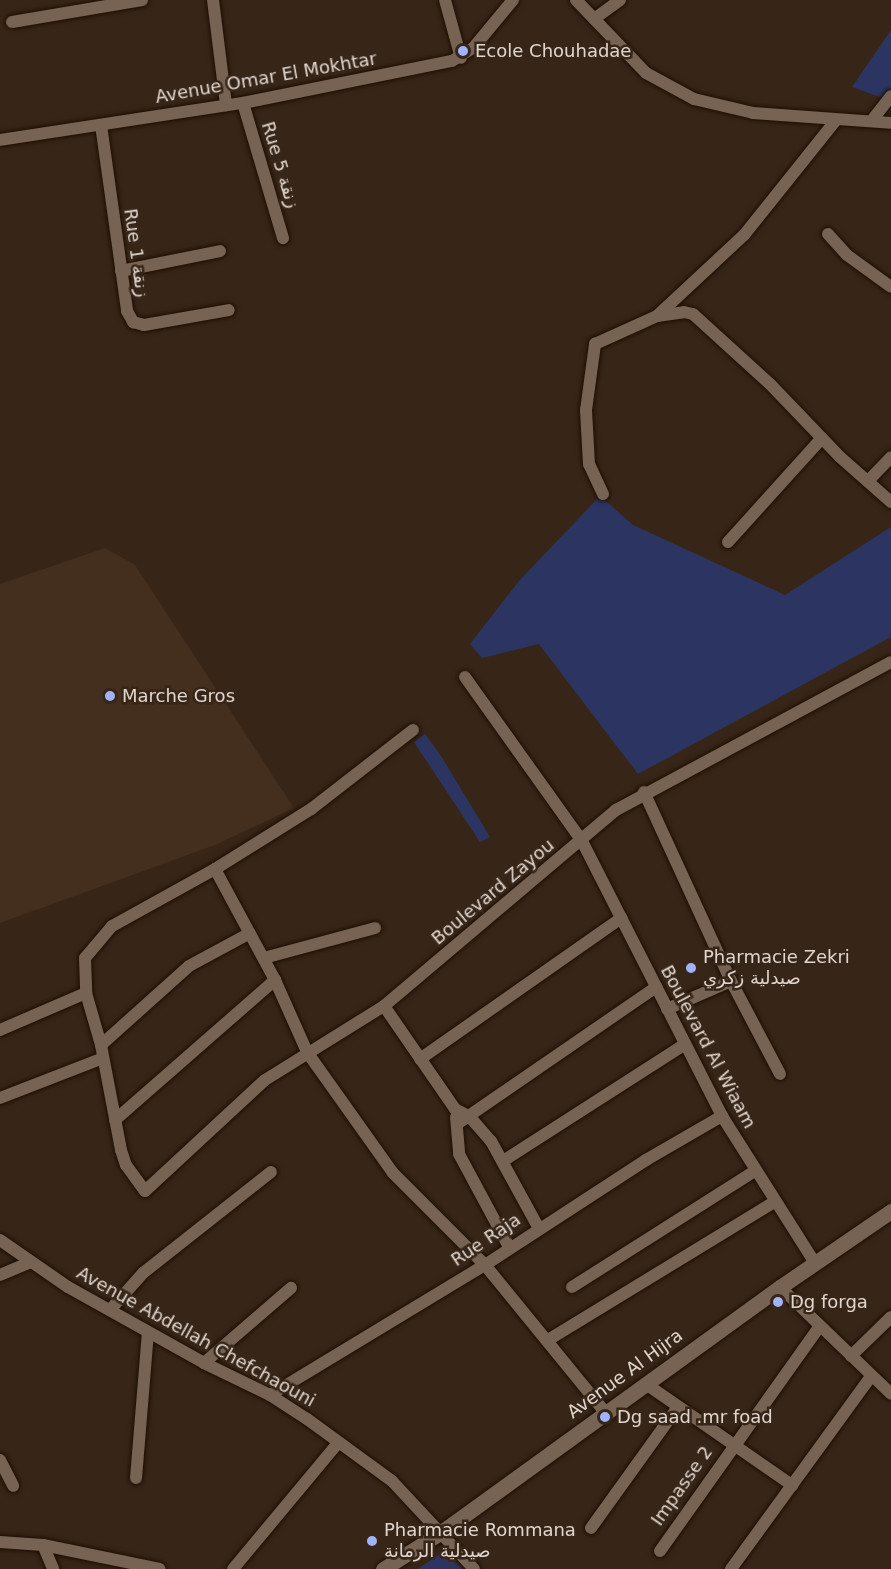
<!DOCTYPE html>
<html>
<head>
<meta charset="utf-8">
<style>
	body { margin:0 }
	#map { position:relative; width:891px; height:1569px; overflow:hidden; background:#372618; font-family:"DejaVu Sans",Vazirmatn,sans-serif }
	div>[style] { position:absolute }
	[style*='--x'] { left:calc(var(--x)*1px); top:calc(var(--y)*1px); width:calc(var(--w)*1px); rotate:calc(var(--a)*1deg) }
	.built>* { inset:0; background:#442e1d }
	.green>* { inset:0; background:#2c3562 }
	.roads { filter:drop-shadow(0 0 2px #1e0f03) drop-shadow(0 0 2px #1e0f03) }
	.minor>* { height:12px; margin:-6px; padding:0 6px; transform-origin:6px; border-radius:6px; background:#766353 }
	.tertiary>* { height:15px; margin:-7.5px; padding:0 7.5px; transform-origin:7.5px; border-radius:7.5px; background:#766353 }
	.dots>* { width:16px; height:16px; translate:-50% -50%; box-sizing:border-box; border:3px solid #372618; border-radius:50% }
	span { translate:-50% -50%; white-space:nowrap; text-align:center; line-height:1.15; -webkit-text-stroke:5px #372618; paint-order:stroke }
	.poi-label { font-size:18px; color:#e0d5cd }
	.left { translate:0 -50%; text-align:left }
	.street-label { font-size:18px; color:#e0d5cd }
</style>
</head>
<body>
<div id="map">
	<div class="built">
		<i style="clip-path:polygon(105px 548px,135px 565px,294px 808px,215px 845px,0 923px,0 584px)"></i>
	</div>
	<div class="green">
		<i style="clip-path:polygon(891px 30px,891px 101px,852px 87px)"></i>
		<i style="clip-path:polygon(600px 496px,633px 525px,785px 595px,891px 527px,891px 637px,638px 774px,539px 644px,482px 658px,470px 644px,519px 581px)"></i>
		<i style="clip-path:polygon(425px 734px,441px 756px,490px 837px,480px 842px,414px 742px)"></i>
		<i style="clip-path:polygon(440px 1554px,449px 1555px,463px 1569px,418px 1569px)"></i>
	</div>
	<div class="roads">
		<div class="minor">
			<i style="--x:213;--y:0;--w:106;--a:82.9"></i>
			<i style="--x:445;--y:0;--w:60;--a:74.6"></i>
			<i style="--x:576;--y:0;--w:101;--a:46.2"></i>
			<i style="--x:646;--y:73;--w:55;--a:28.4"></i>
			<i style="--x:694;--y:99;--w:61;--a:13.3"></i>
			<i style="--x:753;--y:113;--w:138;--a:4.1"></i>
			<i style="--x:594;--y:19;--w:32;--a:-36"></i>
			<i style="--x:12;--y:22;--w:132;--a:-9.6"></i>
			<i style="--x:243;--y:103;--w:141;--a:73.5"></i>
			<i style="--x:873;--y:119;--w:29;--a:-52"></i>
			<i style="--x:101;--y:125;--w:188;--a:82"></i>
			<i style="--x:127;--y:311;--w:13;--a:61"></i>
			<i style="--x:133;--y:322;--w:11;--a:15"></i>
			<i style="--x:144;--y:325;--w:86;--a:-10"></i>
			<i style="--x:0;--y:140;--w:246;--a:-8.7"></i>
			<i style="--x:243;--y:103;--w:213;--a:-11.4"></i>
			<i style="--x:452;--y:61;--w:26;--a:-32"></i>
			<i style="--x:474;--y:47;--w:61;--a:-50.3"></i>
			<i style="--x:828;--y:234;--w:28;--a:48"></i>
			<i style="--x:847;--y:255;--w:54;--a:36"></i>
			<i style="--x:121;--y:271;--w:101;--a:-11.4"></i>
			<i style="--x:657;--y:316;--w:119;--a:-43"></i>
			<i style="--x:744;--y:235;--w:147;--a:-51.3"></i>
			<i style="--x:868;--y:481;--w:33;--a:-46"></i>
			<i style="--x:603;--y:494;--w:33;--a:-115"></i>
			<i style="--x:589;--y:464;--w:54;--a:-93.2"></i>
			<i style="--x:586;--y:410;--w:67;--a:-82.2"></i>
			<i style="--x:595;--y:344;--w:68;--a:-24.3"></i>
			<i style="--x:657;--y:316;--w:27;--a:-8"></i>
			<i style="--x:684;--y:312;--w:9;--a:13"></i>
			<i style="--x:693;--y:314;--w:104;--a:42.3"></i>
			<i style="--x:770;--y:384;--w:101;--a:46.2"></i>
			<i style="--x:840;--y:457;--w:68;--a:41.4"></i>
			<i style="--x:728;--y:542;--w:140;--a:-47.9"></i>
			<i style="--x:465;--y:677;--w:201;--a:54.5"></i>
			<i style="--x:582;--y:841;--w:309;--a:63"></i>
			<i style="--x:722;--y:1116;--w:174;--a:57.7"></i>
			<i style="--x:413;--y:730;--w:129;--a:142.2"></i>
			<i style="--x:311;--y:809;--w:113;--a:148"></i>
			<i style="--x:215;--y:869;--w:118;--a:151"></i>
			<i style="--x:112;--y:926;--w:42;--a:130.2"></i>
			<i style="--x:85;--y:958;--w:35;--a:88"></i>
			<i style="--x:86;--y:993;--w:54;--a:73.9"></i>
			<i style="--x:101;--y:1045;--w:107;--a:79.2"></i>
			<i style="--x:121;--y:1150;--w:16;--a:72"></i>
			<i style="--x:126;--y:1165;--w:32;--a:54"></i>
			<i style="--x:145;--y:1191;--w:163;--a:-42.8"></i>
			<i style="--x:265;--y:1080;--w:140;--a:-31.9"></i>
			<i style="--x:384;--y:1006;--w:304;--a:-40.2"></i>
			<i style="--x:616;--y:810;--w:312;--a:-28.3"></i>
			<i style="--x:644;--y:792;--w:208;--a:65.3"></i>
			<i style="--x:731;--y:981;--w:105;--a:62.2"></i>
			<i style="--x:215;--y:869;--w:126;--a:61.6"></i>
			<i style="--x:275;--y:980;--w:79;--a:66"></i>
			<i style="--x:307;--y:1052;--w:148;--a:54.6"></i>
			<i style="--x:393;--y:1173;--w:130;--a:45"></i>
			<i style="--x:485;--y:1265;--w:190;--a:50.8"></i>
			<i style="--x:264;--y:958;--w:115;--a:-15.1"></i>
			<i style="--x:384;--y:1006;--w:125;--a:55.4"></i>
			<i style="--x:455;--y:1109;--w:16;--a:27"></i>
			<i style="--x:469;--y:1116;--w:33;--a:49"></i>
			<i style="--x:491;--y:1141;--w:98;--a:61.3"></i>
			<i style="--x:667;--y:1009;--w:70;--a:-23.6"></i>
			<i style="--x:0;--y:1030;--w:94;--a:-23.3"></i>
			<i style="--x:101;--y:1045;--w:118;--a:-41.9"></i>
			<i style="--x:189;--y:966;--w:69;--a:-28.4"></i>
			<i style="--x:420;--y:1059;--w:246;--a:-35"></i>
			<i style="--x:0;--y:1098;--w:110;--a:-21.2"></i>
			<i style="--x:456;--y:1117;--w:37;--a:85"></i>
			<i style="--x:459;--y:1154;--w:106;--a:61.7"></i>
			<i style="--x:115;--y:1120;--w:213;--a:-41.2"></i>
			<i style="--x:457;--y:1124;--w:242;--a:-34.5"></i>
			<i style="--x:503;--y:1161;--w:215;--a:-32.7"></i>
			<i style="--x:0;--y:1240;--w:83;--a:34.7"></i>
			<i style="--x:68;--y:1287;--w:156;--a:29.2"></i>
			<i style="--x:204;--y:1363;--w:73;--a:25.9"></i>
			<i style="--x:270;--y:1395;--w:44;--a:33"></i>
			<i style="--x:307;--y:1419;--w:105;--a:36.1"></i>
			<i style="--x:392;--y:1481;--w:120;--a:47"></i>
			<i style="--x:0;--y:1275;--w:33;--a:-23"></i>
			<i style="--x:572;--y:1287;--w:217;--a:-32.4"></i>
			<i style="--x:780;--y:1287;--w:154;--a:43.9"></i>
			<i style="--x:110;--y:1310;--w:50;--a:-48.3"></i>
			<i style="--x:143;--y:1273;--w:163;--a:-38.3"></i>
			<i style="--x:548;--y:1340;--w:265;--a:-31.4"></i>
			<i style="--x:851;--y:1356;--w:56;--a:-44.3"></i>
			<i style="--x:204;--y:1363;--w:115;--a:-40.8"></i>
			<i style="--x:646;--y:1384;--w:178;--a:34.7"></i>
			<i style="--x:270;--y:1395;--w:251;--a:-31.2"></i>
			<i style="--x:485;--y:1265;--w:192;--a:-33.1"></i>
			<i style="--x:646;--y:1160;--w:88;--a:-30.1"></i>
			<i style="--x:0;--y:1460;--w:29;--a:63"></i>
			<i style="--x:136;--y:1478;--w:145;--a:-85.3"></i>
			<i style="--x:591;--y:1528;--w:149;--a:-54.3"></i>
			<i style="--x:0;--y:1542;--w:43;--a:4"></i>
			<i style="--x:43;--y:1545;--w:26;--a:67"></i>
			<i style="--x:43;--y:1545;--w:119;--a:11.6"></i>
			<i style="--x:660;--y:1551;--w:276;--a:-54.6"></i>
			<i style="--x:233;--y:1569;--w:164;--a:-50.2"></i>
			<i style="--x:731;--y:1569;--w:238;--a:-54"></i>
		</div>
		<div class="tertiary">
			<i style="--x:383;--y:1569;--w:67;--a:-32.3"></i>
			<i style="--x:440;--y:1533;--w:420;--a:-35.9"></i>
			<i style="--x:780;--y:1287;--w:135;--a:-34.4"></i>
		</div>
	</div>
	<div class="dots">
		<i style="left:463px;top:51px;background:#a1b3fd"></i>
		<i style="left:110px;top:696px;background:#a1b3fd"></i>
		<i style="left:691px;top:968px;background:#a1b3fd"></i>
		<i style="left:778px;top:1302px;background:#a1b3fd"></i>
		<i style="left:605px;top:1417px;background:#a1b3fd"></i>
		<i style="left:372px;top:1541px;background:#a1b3fd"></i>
	</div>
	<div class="poi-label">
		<span class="left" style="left:475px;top:51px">Ecole Chouhadae</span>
		<span class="left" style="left:122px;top:696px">Marche Gros</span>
		<span class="left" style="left:703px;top:968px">Pharmacie Zekri<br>صيدلية زكري</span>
		<span class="left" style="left:790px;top:1302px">Dg forga</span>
		<span class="left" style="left:617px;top:1417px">Dg saad .mr foad</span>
		<span class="left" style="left:384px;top:1541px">Pharmacie Rommana<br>صيدلية الرمانة</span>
	</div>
	<div class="street-label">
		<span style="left:266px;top:78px;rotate:-10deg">Avenue Omar El Mokhtar</span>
		<span style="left:280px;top:165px;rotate:73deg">Rue 5 زنقة</span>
		<span style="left:136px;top:253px;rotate:82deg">Rue 1 زنقة</span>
		<span style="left:493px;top:892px;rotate:-40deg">Boulevard Zayou</span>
		<span style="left:708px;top:1047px;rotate:62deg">Boulevard Al Wiaam</span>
		<span style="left:486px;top:1240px;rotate:-34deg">Rue Raja</span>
		<span style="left:196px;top:1337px;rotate:29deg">Avenue Abdellah Chefchaouni</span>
		<span style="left:625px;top:1374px;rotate:-36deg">Avenue Al Hijra</span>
		<span style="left:682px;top:1486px;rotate:-55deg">Impasse 2</span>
	</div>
</div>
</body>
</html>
